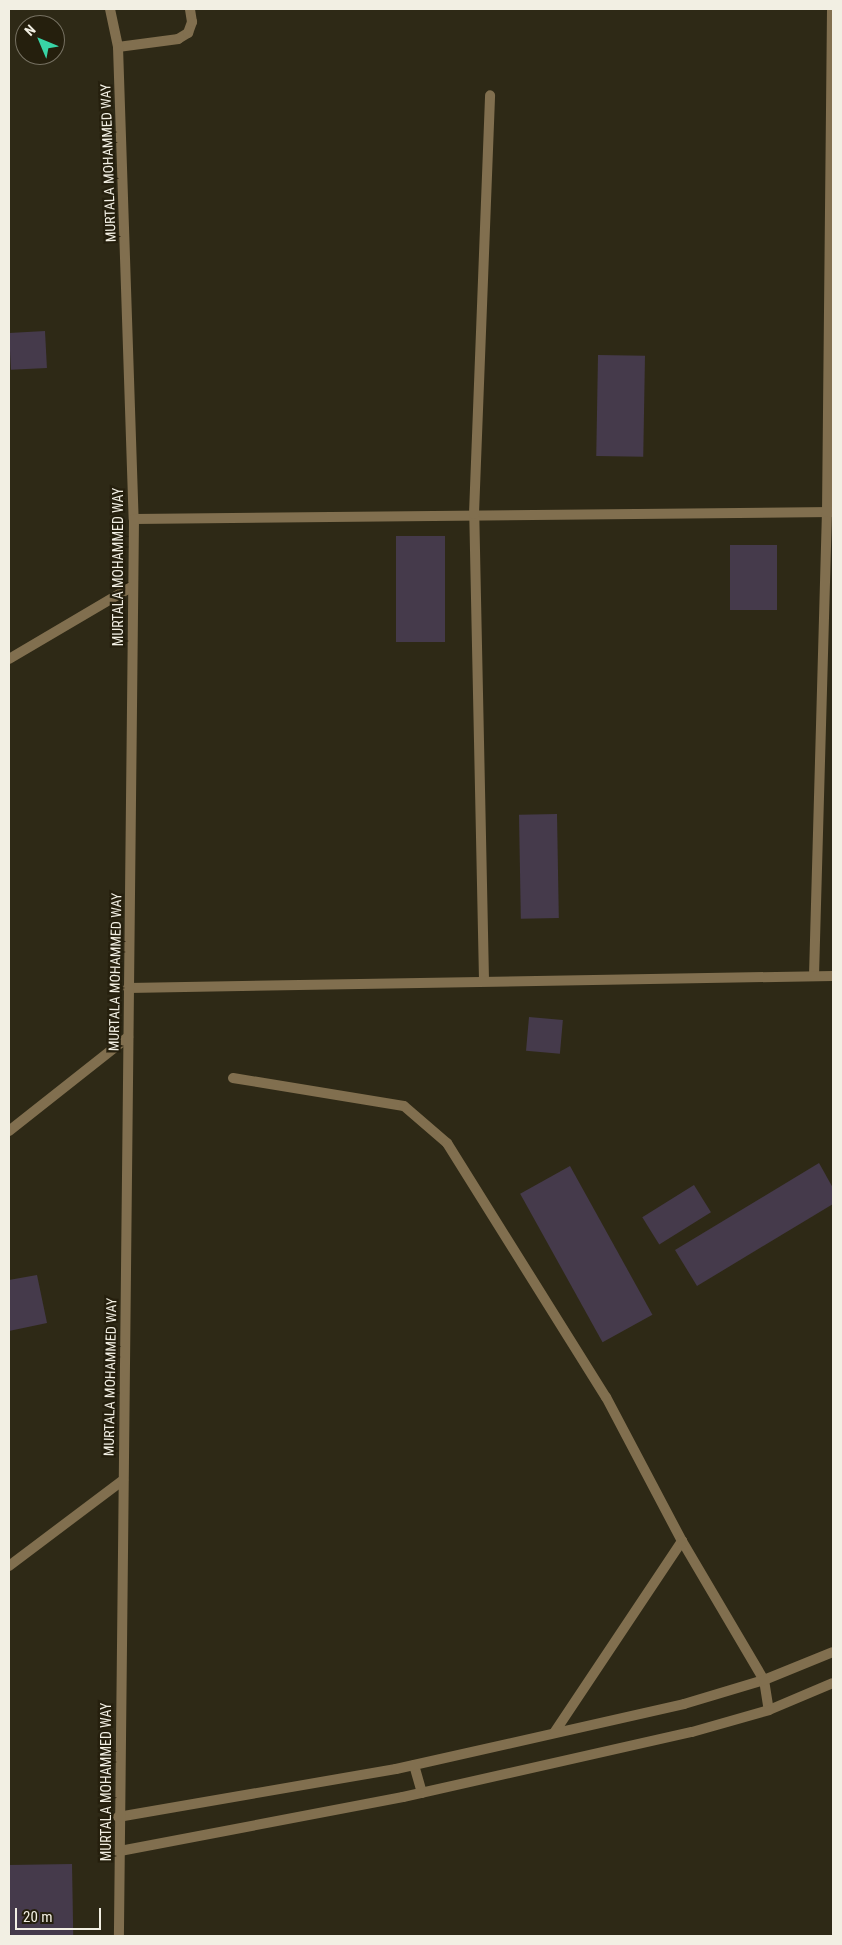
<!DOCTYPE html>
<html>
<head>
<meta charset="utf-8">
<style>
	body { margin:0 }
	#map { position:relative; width:842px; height:1945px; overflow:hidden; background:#2e2916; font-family:"Roboto Condensed",sans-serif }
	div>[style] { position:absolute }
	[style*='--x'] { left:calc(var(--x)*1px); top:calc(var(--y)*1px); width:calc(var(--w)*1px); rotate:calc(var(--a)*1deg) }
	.building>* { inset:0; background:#453a4b; transform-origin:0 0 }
	.service>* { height:10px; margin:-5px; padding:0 5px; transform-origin:5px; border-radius:5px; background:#816f4f }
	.minor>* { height:10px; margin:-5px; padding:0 5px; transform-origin:5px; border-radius:5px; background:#816f4f }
	.tertiary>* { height:10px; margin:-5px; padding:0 5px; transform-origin:5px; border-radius:5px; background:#816f4f }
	span { translate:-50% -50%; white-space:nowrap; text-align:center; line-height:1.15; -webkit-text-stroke:4.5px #251f0d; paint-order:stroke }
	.street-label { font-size:14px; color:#f2efe3 }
	.frame { position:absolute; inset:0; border:10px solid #f2efe3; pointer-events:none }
	.north { position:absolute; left:15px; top:15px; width:50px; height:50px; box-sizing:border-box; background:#251f0d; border:1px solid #777263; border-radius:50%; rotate:315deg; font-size:14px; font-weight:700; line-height:20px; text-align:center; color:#f2efe3 }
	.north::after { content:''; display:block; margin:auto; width:18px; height:22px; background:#38d4a6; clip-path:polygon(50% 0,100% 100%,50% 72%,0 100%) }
	.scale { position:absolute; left:15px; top:1908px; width:86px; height:22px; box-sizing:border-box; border:2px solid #f2efe3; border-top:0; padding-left:6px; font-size:15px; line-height:18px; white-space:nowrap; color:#f2efe3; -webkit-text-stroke:4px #251f0d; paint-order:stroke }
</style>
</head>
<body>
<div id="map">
	<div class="building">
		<i style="left:45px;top:331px;width:37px;height:36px;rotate:87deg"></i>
		<i style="left:598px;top:355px;width:47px;height:101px;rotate:1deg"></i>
		<i style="left:396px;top:536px;width:49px;height:106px"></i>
		<i style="left:730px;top:545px;width:47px;height:65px"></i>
		<i style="left:557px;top:814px;width:104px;height:38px;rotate:89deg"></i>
		<i style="left:529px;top:1017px;width:34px;height:34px;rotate:5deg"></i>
		<i style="clip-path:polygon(819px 1163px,833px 1188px,833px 1204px,697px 1286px,675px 1250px)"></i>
		<i style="left:570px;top:1166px;width:170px;height:57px;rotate:61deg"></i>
		<i style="left:694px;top:1185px;width:32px;height:61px;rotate:58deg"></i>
		<i style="clip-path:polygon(37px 1275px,47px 1323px,9px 1331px,9px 1280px)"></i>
		<i style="left:72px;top:1864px;width:72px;height:63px;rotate:89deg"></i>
	</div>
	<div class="service">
		<i style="--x:118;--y:47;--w:61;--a:-7.6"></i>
		<i style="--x:178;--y:39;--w:12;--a:-31"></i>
		<i style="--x:188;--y:33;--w:12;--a:-70"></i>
		<i style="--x:192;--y:22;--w:13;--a:-99"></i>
		<i style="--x:233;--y:1078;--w:173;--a:9.3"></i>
		<i style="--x:404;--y:1106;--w:57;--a:40.7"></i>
		<i style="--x:447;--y:1143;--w:300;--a:58"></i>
		<i style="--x:606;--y:1397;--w:163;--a:62.2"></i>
		<i style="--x:682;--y:1541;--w:161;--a:59.5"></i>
		<i style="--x:764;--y:1680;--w:30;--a:81"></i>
		<i style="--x:554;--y:1733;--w:231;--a:-56.3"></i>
		<i style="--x:414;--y:1765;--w:29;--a:74"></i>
		<i style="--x:118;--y:1817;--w:282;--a:-9.8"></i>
		<i style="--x:396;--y:1769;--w:295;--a:-12.7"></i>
		<i style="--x:684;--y:1704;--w:84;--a:-16.7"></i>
		<i style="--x:764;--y:1680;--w:74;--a:-22.1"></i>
		<i style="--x:120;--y:1851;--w:288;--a:-10.8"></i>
		<i style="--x:403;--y:1797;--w:296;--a:-12.7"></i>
		<i style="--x:692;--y:1732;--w:80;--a:-15.9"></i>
		<i style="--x:769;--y:1710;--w:69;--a:-22.9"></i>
	</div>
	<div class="minor">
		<i style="--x:134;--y:519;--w:699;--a:-0.57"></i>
		<i style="--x:9;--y:659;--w:144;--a:-30.5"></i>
		<i style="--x:814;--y:976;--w:464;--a:-88.4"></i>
		<i style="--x:827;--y:512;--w:503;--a:-89.43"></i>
		<i style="--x:484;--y:980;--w:466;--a:-91.2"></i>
		<i style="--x:474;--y:514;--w:419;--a:-87.8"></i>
		<i style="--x:128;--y:988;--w:705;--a:-0.98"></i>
		<i style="--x:9;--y:1131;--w:152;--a:-38.3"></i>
		<i style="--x:9;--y:1566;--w:143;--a:-37"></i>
	</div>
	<div class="tertiary">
		<i style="--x:110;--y:9;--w:39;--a:78"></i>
		<i style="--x:118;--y:47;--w:472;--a:88.1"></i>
		<i style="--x:134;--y:519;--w:1417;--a:90.61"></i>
	</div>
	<div class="street-label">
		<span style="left:108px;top:163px;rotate:-92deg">MURTALA MOHAMMED WAY</span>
		<span style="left:118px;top:567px;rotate:-90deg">MURTALA MOHAMMED WAY</span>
		<span style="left:115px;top:972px;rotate:-89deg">MURTALA MOHAMMED WAY</span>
		<span style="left:110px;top:1377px;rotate:-89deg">MURTALA MOHAMMED WAY</span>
		<span style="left:106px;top:1782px;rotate:-90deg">MURTALA MOHAMMED WAY</span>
	</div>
	<div class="frame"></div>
	<div class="north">N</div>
	<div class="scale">20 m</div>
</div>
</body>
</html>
